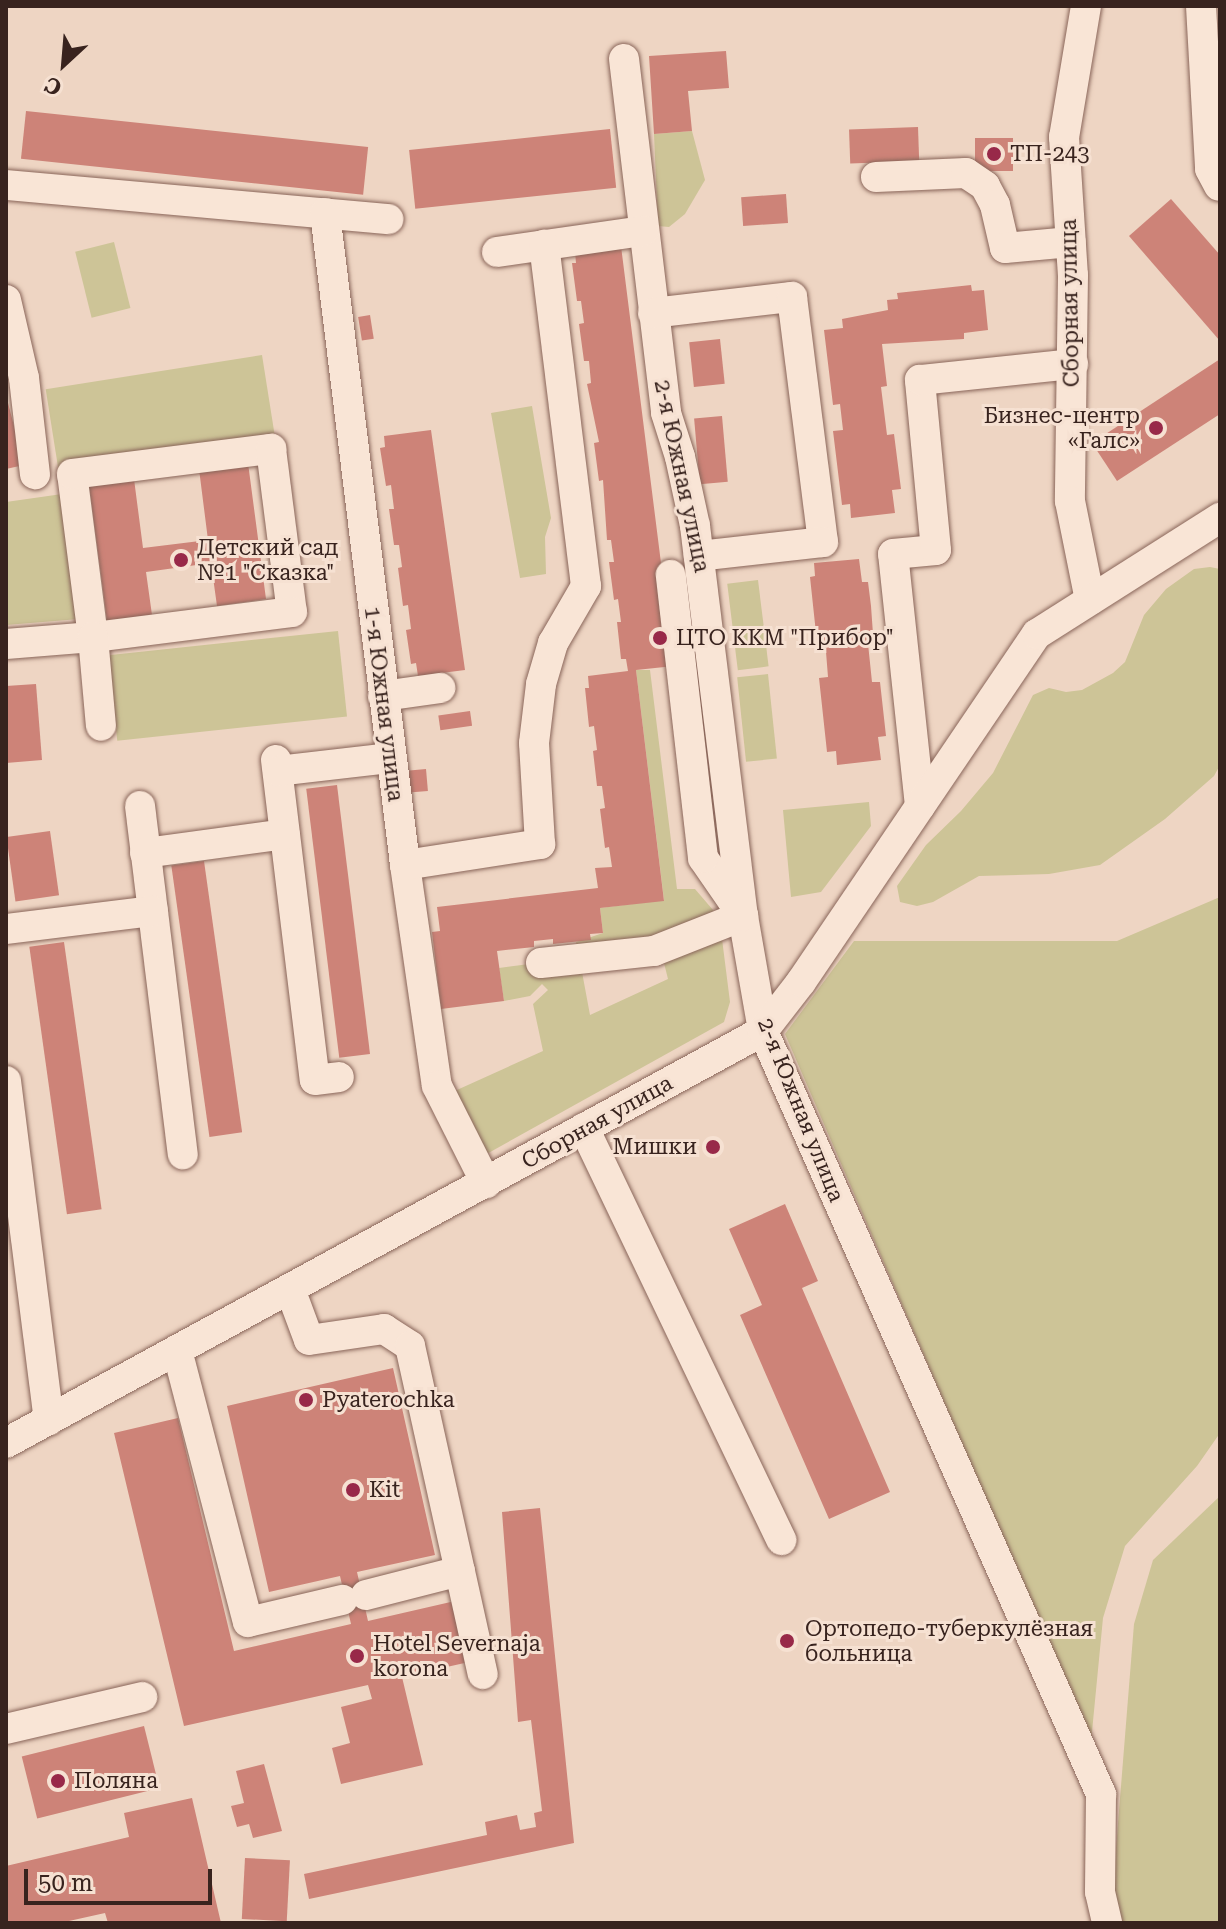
<!DOCTYPE html>
<html>
<head>
<meta charset="utf-8">
<style>
	body { margin:0 }
	#map { position:relative; width:1226px; height:1929px; overflow:hidden; background:#eed5c3; font-family:"Roboto Serif",serif }
	div>[style] { position:absolute }
	[style*='--x'] { left:calc(var(--x)*1px); top:calc(var(--y)*1px); width:calc(var(--w)*1px); rotate:calc(var(--a)*1deg) }
	.green>* { inset:0; background:#cdc497; transform-origin:0 0 }
	.building>* { inset:0; background:#cd8378; transform-origin:0 0 }
	.roads { filter:drop-shadow(0 0 2px #896559) drop-shadow(0 0 2px #896559) }
	.minor>* { height:30px; margin:-15px; padding:0 15px; transform-origin:15px; border-radius:15px; background:#f9e5d6 }
	.dots>* { width:22px; height:22px; translate:-50% -50%; box-sizing:border-box; border:4px solid #f6e1d2; border-radius:50% }
	span { translate:-50% -50%; white-space:nowrap; text-align:center; line-height:1.15; -webkit-text-stroke:6px #f6e1d2; paint-order:stroke }
	.poi-label { font-size:22px; color:#38231e }
	.left { translate:0 -50%; text-align:left }
	.right { translate:-100% -50%; text-align:right }
	.street-label { font-size:22px; color:#38231e }
	.frame { position:absolute; inset:0; border:8px solid #38231e; pointer-events:none }
	.north { position:absolute; left:24px; top:24px; width:80px; height:80px; -webkit-text-stroke:6px #f6e1d2; paint-order:stroke; rotate:206deg; font-size:22px; font-weight:700; line-height:32px; text-align:center; color:#38231e }
	.north::after { content:''; display:block; margin:auto; width:28px; height:36px; background:#38231e; clip-path:polygon(50% 0,100% 100%,50% 72%,0 100%) }
	.scale { position:absolute; left:24px; top:1869px; width:188px; height:36px; box-sizing:border-box; border:4px solid #38231e; border-top:0; padding-left:10px; font-size:24px; line-height:28px; white-space:nowrap; color:#38231e; -webkit-text-stroke:6px #f6e1d2; paint-order:stroke }
</style>
</head>
<body>
<div id="map">
	<div class="green">
		<i style="clip-path:polygon(692px 131px,705px 180px,685px 214px,669px 227px,658px 226px,654px 134px)"></i>
		<i style="left:114px;top:242px;width:68px;height:40px;rotate:76deg"></i>
		<i style="left:262px;top:355px;width:86px;height:219px;rotate:81deg"></i>
		<i style="clip-path:polygon(532px 406px,551px 518px,545px 537px,546px 574px,520px 578px,491px 413px)"></i>
		<i style="clip-path:polygon(62px 494px,79px 619px,6px 625px,6px 502px)"></i>
		<i style="clip-path:polygon(1210px 567px,1220px 569px,1220px 765px,1214px 776px,1165px 819px,1100px 865px,1049px 874px,979px 876px,933px 902px,917px 906px,900px 902px,897px 886px,926px 845px,961px 811px,993px 773px,1033px 695px,1049px 688px,1066px 692px,1082px 690px,1113px 673px,1125px 662px,1144px 615px,1166px 589px,1194px 569px)"></i>
		<i style="left:758px;top:580px;width:87px;height:31px;rotate:83deg"></i>
		<i style="left:338px;top:631px;width:86px;height:231px;rotate:84deg"></i>
		<i style="clip-path:polygon(636px 670px,650px 670px,677px 889px,695px 889px,719px 917px,656px 943px,577px 952px,576px 942px,603px 933px,600px 908px,664px 900px)"></i>
		<i style="left:768px;top:674px;width:85px;height:31px;rotate:84deg"></i>
		<i style="clip-path:polygon(869px 802px,871px 826px,821px 892px,791px 897px,783px 810px)"></i>
		<i style="clip-path:polygon(1220px 897px,1220px 1433px,1197px 1466px,1125px 1546px,1103px 1618px,1091px 1742px,785px 1034px,854px 941px,1117px 941px)"></i>
		<i style="clip-path:polygon(721px 931px,730px 1002px,724px 1022px,483px 1156px,448px 1094px,543px 1051px,533px 1004px,548px 990px,542px 984px,530px 996px,504px 1001px,499px 968px,537px 963px,582px 972px,590px 1015px,668px 979px,662px 955px)"></i>
		<i style="clip-path:polygon(1220px 1496px,1220px 1923px,1122px 1923px,1113px 1886px,1134px 1624px,1153px 1560px)"></i>
	</div>
	<div class="building">
		<i style="clip-path:polygon(726px 51px,729px 88px,688px 91px,692px 131px,654px 134px,649px 56px)"></i>
		<i style="left:26px;top:111px;width:344px;height:48px;rotate:6deg"></i>
		<i style="left:918px;top:127px;width:34px;height:69px;rotate:88deg"></i>
		<i style="left:610px;top:129px;width:59px;height:202px;rotate:84deg"></i>
		<i style="left:975px;top:138px;width:38px;height:33px"></i>
		<i style="left:786px;top:194px;width:29px;height:45px;rotate:86deg"></i>
		<i style="clip-path:polygon(1171px 199px,1220px 255px,1220px 341px,1129px 236px)"></i>
		<i style="clip-path:polygon(621px 246px,674px 666px,636px 670px,664px 901px,600px 908px,603px 933px,590px 934px,591px 940px,553px 944px,553px 939px,534px 941px,534px 947px,497px 951px,504px 1001px,441px 1009px,432px 932px,440px 931px,437px 907px,598px 888px,595px 868px,612px 867px,609px 847px,605px 848px,600px 809px,605px 808px,602px 786px,597px 786px,593px 751px,597px 750px,594px 726px,589px 727px,585px 688px,589px 688px,588px 676px,628px 671px,626px 659px,621px 659px,617px 622px,621px 622px,618px 599px,614px 600px,609px 562px,614px 562px,611px 540px,607px 540px,603px 480px,599px 481px,594px 443px,599px 442px,587px 384px,591px 383px,589px 361px,584px 361px,579px 324px,584px 323px,581px 301px,577px 301px,572px 263px,576px 263px,575px 252px)"></i>
		<i style="clip-path:polygon(971px 285px,972px 291px,984px 290px,988px 330px,964px 333px,964px 339px,882px 344px,887px 386px,881px 387px,887px 435px,894px 434px,901px 489px,892px 490px,895px 513px,851px 518px,850px 504px,842px 505px,833px 431px,843px 430px,840px 404px,833px 405px,824px 330px,843px 328px,842px 319px,888px 310px,887px 300px,898px 299px,897px 293px)"></i>
		<i style="left:370px;top:315px;width:24px;height:12px;rotate:81deg"></i>
		<i style="left:720px;top:339px;width:45px;height:31px;rotate:84deg"></i>
		<i style="clip-path:polygon(1220px 359px,1220px 414px,1117px 481px,1092px 443px)"></i>
		<i style="clip-path:polygon(6px 395px,24px 465px,6px 469px)"></i>
		<i style="left:722px;top:416px;width:66px;height:28px;rotate:85deg"></i>
		<i style="clip-path:polygon(431px 430px,465px 670px,418px 676px,416px 663px,411px 664px,406px 630px,411px 629px,408px 605px,403px 606px,398px 568px,402px 567px,399px 545px,394px 545px,389px 509px,394px 509px,391px 485px,386px 486px,380px 448px,385px 447px,384px 436px)"></i>
		<i style="clip-path:polygon(248px 463px,266px 599px,217px 606px,211px 563px,146px 572px,152px 615px,107px 621px,89px 485px,134px 479px,143px 548px,208px 540px,199px 469px)"></i>
		<i style="clip-path:polygon(859px 559px,862px 582px,868px 582px,871px 606px,873px 634px,867px 634px,872px 682px,880px 682px,886px 736px,878px 737px,881px 760px,837px 765px,836px 751px,827px 752px,819px 678px,828px 677px,826px 652px,818px 652px,810px 577px,815px 576px,814px 563px)"></i>
		<i style="clip-path:polygon(36px 684px,42px 760px,6px 763px,6px 686px)"></i>
		<i style="left:470px;top:711px;width:15px;height:32px;rotate:82deg"></i>
		<i style="left:426px;top:769px;width:22px;height:22px;rotate:85deg"></i>
		<i style="left:337px;top:785px;width:271px;height:31px;rotate:83deg"></i>
		<i style="left:50px;top:831px;width:65px;height:44px;rotate:82deg"></i>
		<i style="left:204px;top:861px;width:274px;height:33px;rotate:82deg"></i>
		<i style="left:64px;top:942px;width:270px;height:35px;rotate:82deg"></i>
		<i style="clip-path:polygon(785px 1204px,818px 1281px,802px 1288px,890px 1492px,829px 1519px,740px 1315px,762px 1305px,729px 1229px)"></i>
		<i style="clip-path:polygon(393px 1368px,435px 1555px,357px 1572px,368px 1621px,455px 1601px,469px 1662px,402px 1677px,423px 1765px,341px 1784px,332px 1748px,350px 1743px,341px 1707px,372px 1699px,368px 1685px,184px 1726px,114px 1433px,178px 1418px,234px 1651px,351px 1624px,340px 1576px,269px 1592px,227px 1406px)"></i>
		<i style="clip-path:polygon(540px 1508px,574px 1843px,309px 1899px,304px 1874px,487px 1835px,485px 1822px,517px 1815px,520px 1830px,536px 1827px,534px 1813px,542px 1811px,531px 1720px,518px 1722px,502px 1512px)"></i>
		<i style="left:144px;top:1726px;width:64px;height:126px;rotate:76deg"></i>
		<i style="clip-path:polygon(264px 1764px,282px 1831px,253px 1838px,249px 1824px,237px 1827px,231px 1806px,244px 1803px,236px 1771px)"></i>
		<i style="clip-path:polygon(192px 1798px,221px 1923px,108px 1923px,105px 1913px,60px 1923px,6px 1923px,6px 1866px,129px 1837px,124px 1813px)"></i>
		<i style="left:245px;top:1858px;width:45px;height:61px;rotate:3deg"></i>
	</div>
	<div class="roads">
		<div class="minor">
			<i style="--x:1086;--y:6;--w:133;--a:99.5"></i>
			<i style="--x:1064;--y:137;--w:138;--a:86.3"></i>
			<i style="--x:1073;--y:275;--w:226;--a:90.8"></i>
			<i style="--x:1070;--y:501;--w:101;--a:78.6"></i>
			<i style="--x:1201;--y:6;--w:163;--a:86.8"></i>
			<i style="--x:1210;--y:169;--w:19;--a:62"></i>
			<i style="--x:624;--y:59;--w:356;--a:83.2"></i>
			<i style="--x:666;--y:413;--w:46;--a:72.3"></i>
			<i style="--x:680;--y:457;--w:71;--a:77.7"></i>
			<i style="--x:695;--y:526;--w:393;--a:83"></i>
			<i style="--x:743;--y:916;--w:117;--a:80.1"></i>
			<i style="--x:763;--y:1031;--w:835;--a:66.11"></i>
			<i style="--x:1101;--y:1794;--w:98;--a:90.6"></i>
			<i style="--x:1100;--y:1892;--w:32;--a:77"></i>
			<i style="--x:876;--y:177;--w:90;--a:-2.5"></i>
			<i style="--x:966;--y:173;--w:23;--a:34"></i>
			<i style="--x:985;--y:186;--w:21;--a:62"></i>
			<i style="--x:995;--y:205;--w:44;--a:76.9"></i>
			<i style="--x:1005;--y:248;--w:66;--a:-5.2"></i>
			<i style="--x:6;--y:185;--w:384;--a:5.1"></i>
			<i style="--x:325;--y:213;--w:657;--a:83"></i>
			<i style="--x:405;--y:865;--w:223;--a:81.8"></i>
			<i style="--x:437;--y:1086;--w:109;--a:63.2"></i>
			<i style="--x:497;--y:252;--w:148;--a:-8.2"></i>
			<i style="--x:6;--y:300;--w:80;--a:77"></i>
			<i style="--x:24;--y:378;--w:97;--a:83.5"></i>
			<i style="--x:653;--y:313;--w:140;--a:-6.6"></i>
			<i style="--x:792;--y:297;--w:247;--a:82.8"></i>
			<i style="--x:823;--y:542;--w:125;--a:173.6"></i>
			<i style="--x:6;--y:644;--w:87;--a:-4.6"></i>
			<i style="--x:93;--y:637;--w:164;--a:-97.3"></i>
			<i style="--x:72;--y:474;--w:201;--a:-7.2"></i>
			<i style="--x:271;--y:449;--w:164;--a:82.7"></i>
			<i style="--x:292;--y:612;--w:201;--a:172.8"></i>
			<i style="--x:93;--y:637;--w:89;--a:84.9"></i>
			<i style="--x:383;--y:696;--w:58;--a:-8"></i>
			<i style="--x:276;--y:760;--w:322;--a:83.1"></i>
			<i style="--x:315;--y:1080;--w:24;--a:-7"></i>
			<i style="--x:278;--y:771;--w:114;--a:-6.6"></i>
			<i style="--x:140;--y:806;--w:351;--a:83"></i>
			<i style="--x:920;--y:806;--w:253;--a:-96.1"></i>
			<i style="--x:893;--y:554;--w:43;--a:-5.3"></i>
			<i style="--x:936;--y:550;--w:171;--a:-95.4"></i>
			<i style="--x:920;--y:380;--w:154;--a:-6"></i>
			<i style="--x:145;--y:853;--w:141;--a:-7.7"></i>
			<i style="--x:405;--y:865;--w:137;--a:-8.8"></i>
			<i style="--x:540;--y:844;--w:101;--a:-93.4"></i>
			<i style="--x:534;--y:743;--w:59;--a:-83.2"></i>
			<i style="--x:541;--y:684;--w:43;--a:-73.7"></i>
			<i style="--x:553;--y:643;--w:66;--a:-59.9"></i>
			<i style="--x:586;--y:586;--w:344;--a:-97"></i>
			<i style="--x:6;--y:929;--w:148;--a:-7"></i>
			<i style="--x:541;--y:963;--w:114;--a:-6.1"></i>
			<i style="--x:654;--y:951;--w:96;--a:-21.5"></i>
			<i style="--x:743;--y:916;--w:70;--a:-124.6"></i>
			<i style="--x:703;--y:858;--w:285;--a:-96.5"></i>
			<i style="--x:6;--y:1081;--w:342;--a:82.8"></i>
			<i style="--x:584;--y:1128;--w:457;--a:64.4"></i>
			<i style="--x:290;--y:1289;--w:54;--a:69.6"></i>
			<i style="--x:309;--y:1340;--w:76;--a:-8.3"></i>
			<i style="--x:384;--y:1329;--w:31;--a:33"></i>
			<i style="--x:410;--y:1346;--w:336;--a:77.5"></i>
			<i style="--x:177;--y:1350;--w:281;--a:75.4"></i>
			<i style="--x:248;--y:1622;--w:97;--a:-13.2"></i>
			<i style="--x:6;--y:1443;--w:862;--a:-28.56"></i>
			<i style="--x:763;--y:1031;--w:62;--a:-52.2"></i>
			<i style="--x:801;--y:982;--w:420;--a:-55.9"></i>
			<i style="--x:1037;--y:634;--w:217;--a:-32.4"></i>
			<i style="--x:366;--y:1595;--w:97;--a:-14.3"></i>
			<i style="--x:6;--y:1729;--w:140;--a:-13.2"></i>
		</div>
	</div>
	<div class="dots">
		<i style="left:994px;top:154px;background:#982949"></i>
		<i style="left:1156px;top:428px;background:#982949"></i>
		<i style="left:181px;top:560px;background:#982949"></i>
		<i style="left:660px;top:638px;background:#982949"></i>
		<i style="left:713px;top:1147px;background:#982949"></i>
		<i style="left:306px;top:1400px;background:#982949"></i>
		<i style="left:353px;top:1490px;background:#982949"></i>
		<i style="left:787px;top:1641px;background:#982949"></i>
		<i style="left:357px;top:1656px;background:#982949"></i>
		<i style="left:58px;top:1781px;background:#982949"></i>
	</div>
	<div class="poi-label">
		<span class="left" style="left:1010px;top:154px">ТП-243</span>
		<span class="right" style="left:1140px;top:428px">Бизнес-центр<br>«Галс»</span>
		<span class="left" style="left:197px;top:560px">Детский сад<br>№1 "Сказка"</span>
		<span class="left" style="left:676px;top:638px">ЦТО ККМ "Прибор"</span>
		<span class="right" style="left:697px;top:1147px">Мишки</span>
		<span class="left" style="left:322px;top:1400px">Pyaterochka</span>
		<span class="left" style="left:369px;top:1490px">Kit</span>
		<span class="left" style="left:805px;top:1641px">Ортопедо-туберкулёзная<br>больница</span>
		<span class="left" style="left:373px;top:1656px">Hotel Severnaja<br>korona</span>
		<span class="left" style="left:74px;top:1781px">Поляна</span>
	</div>
	<div class="street-label">
		<span style="left:1070px;top:303px;rotate:-91deg">Сборная улица</span>
		<span style="left:682px;top:476px;rotate:78deg">2-я Южная улица</span>
		<span style="left:384px;top:704px;rotate:83deg">1-я Южная улица</span>
		<span style="left:801px;top:1110px;rotate:68deg">2-я Южная улица</span>
		<span style="left:597px;top:1122px;rotate:-29deg">Сборная улица</span>
	</div>
	<div class="frame"></div>
	<div class="north">С</div>
	<div class="scale">50 m</div>
</div>
</body>
</html>
